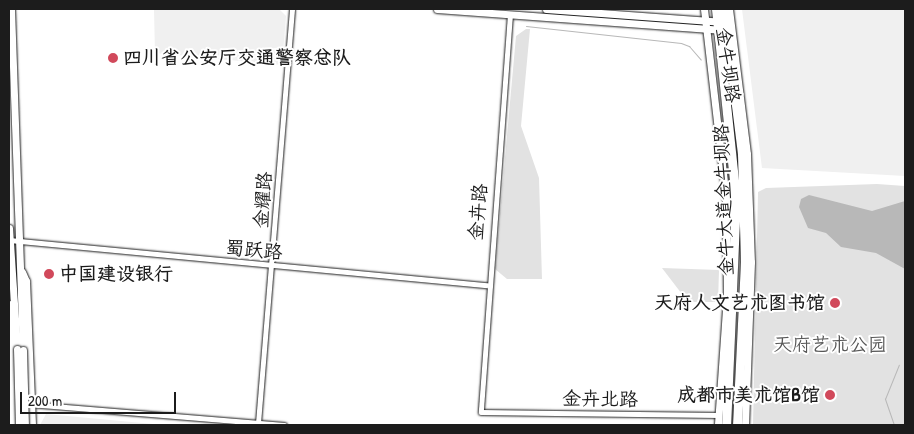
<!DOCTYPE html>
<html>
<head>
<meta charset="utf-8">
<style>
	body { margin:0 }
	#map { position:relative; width:914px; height:434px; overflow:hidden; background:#fff; font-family:"Patrick Hand","LXGW WenKai TC",sans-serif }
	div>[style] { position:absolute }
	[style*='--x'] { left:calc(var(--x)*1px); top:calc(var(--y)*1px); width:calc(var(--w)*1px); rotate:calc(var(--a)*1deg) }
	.built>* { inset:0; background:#f0f0f0 }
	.green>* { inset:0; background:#e2e2e2 }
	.water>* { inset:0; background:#b8b8b8 }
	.stream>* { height:1px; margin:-0.5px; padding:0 0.5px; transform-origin:0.5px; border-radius:0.5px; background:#b8b8b8 }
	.roads { filter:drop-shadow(0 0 1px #1c1c1c) drop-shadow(0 0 1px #1c1c1c) }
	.street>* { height:5px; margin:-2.5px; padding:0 2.5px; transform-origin:2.5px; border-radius:2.5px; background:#fff }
	.secondary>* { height:7px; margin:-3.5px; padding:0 3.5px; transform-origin:3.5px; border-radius:3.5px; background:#fff }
	.highway>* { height:9px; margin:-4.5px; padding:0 4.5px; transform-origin:4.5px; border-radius:4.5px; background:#fff }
	.bridges { filter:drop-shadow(0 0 1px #1c1c1c) drop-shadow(0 0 1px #1c1c1c) }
	.secondary-bridge>* { height:7px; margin:-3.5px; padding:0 3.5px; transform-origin:3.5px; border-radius:3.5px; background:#fff }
	.dots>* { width:14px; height:14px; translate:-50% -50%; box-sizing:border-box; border:2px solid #fff; border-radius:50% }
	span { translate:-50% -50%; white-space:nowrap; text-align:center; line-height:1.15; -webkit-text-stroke:4px #fff; paint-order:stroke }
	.poi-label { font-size:19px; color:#1c1c1c; font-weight:700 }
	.left { translate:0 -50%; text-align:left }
	.right { translate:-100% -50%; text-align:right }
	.street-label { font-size:19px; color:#1c1c1c }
	.park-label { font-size:19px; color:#575757 }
	.frame { position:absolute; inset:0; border:10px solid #1c1c1c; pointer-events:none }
	.scale { position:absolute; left:20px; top:392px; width:156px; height:22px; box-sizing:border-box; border:2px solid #1c1c1c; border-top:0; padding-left:6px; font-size:15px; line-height:18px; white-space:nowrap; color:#1c1c1c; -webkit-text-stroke:4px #fff; paint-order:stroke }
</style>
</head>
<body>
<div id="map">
	<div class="built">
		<i style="clip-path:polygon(154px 9px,279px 9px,286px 16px,282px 65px,155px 53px)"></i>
		<i style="clip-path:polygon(742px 9px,905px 9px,905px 176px,762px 168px)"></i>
		<i style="clip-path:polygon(46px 414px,153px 424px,153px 425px,40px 425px)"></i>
	</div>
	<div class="green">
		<i style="clip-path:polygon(526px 29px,530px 29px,521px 126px,539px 178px,542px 279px,507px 279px,495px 269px,516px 36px)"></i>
		<i style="clip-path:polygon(877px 184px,905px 186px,905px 425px,753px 425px,758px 192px,766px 188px)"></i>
		<i style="clip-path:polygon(662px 268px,719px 270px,718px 302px,688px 302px)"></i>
	</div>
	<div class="water">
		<i style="clip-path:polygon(809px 195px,872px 211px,905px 201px,905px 269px,876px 253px,841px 247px,826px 233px,808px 228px,799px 207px,801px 199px)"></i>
	</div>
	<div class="stream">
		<i style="--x:526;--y:26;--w:156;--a:6.3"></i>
		<i style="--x:681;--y:43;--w:9;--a:21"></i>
		<i style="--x:689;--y:46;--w:18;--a:49"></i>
		<i style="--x:894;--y:425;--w:28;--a:-109"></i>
		<i style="--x:885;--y:399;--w:37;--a:-68"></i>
	</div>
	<div class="roads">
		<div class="street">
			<i style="--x:510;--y:14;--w:399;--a:94.2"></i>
			<i style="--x:481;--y:412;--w:238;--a:0.7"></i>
			<i style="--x:9;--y:240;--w:480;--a:5.4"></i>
			<i style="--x:29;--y:404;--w:256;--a:4.7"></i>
			<i style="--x:258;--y:423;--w:415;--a:-85.3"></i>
		</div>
		<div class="secondary">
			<i style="--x:11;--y:9;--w:341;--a:88"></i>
			<i style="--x:437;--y:9;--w:287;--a:4.2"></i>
			<i style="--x:546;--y:9;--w:175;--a:4.2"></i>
			<i style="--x:704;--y:9;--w:192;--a:83.4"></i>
			<i style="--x:726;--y:200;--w:95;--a:89.4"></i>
			<i style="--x:727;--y:295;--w:130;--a:94"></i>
			<i style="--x:729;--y:9;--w:146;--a:82.9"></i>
			<i style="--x:747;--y:154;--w:108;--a:87.9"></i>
			<i style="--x:751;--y:262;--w:163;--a:92.1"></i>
			<i style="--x:9;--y:228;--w:121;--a:86.2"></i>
			<i style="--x:22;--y:272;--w:10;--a:66"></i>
			<i style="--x:26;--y:281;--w:144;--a:87.6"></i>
			<i style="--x:9;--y:304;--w:121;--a:88.1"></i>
		</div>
		<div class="highway">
			<i style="--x:716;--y:9;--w:190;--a:84"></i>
			<i style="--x:736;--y:198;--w:227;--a:92.5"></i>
			<i style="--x:724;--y:9;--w:146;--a:82.9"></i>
			<i style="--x:742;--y:154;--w:108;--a:88.4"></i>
			<i style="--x:745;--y:262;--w:163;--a:92.8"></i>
		</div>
	</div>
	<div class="bridges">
		<div class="secondary-bridge">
			<i style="--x:17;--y:349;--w:76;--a:88.5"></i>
			<i style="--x:23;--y:350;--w:75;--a:88.5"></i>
		</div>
	</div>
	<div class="dots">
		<i style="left:113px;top:58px;background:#d1495b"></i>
		<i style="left:49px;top:274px;background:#d1495b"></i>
		<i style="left:835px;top:303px;background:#d1495b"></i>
		<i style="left:830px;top:395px;background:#d1495b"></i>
	</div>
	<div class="poi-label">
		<span class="left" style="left:123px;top:58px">四川省公安厅交通警察总队</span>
		<span class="left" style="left:59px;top:274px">中国建设银行</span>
		<span class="right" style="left:825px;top:303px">天府人文艺术图书馆</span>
		<span class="right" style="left:820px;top:395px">成都市美术馆B馆</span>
	</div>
	<div class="street-label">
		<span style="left:728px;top:65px;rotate:82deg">金牛坝路</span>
		<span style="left:263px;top:200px;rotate:-86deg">金耀路</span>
		<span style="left:724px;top:200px;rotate:-92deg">金牛大道金牛坝路</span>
		<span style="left:478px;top:212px;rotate:-85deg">金卉路</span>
		<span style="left:254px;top:250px;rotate:5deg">蜀跃路</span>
		<span style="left:600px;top:399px;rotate:1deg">金卉北路</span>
	</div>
	<div class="park-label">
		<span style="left:830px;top:345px">天府艺术公园</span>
	</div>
	<div class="frame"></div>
	<div class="scale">200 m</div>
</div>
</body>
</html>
